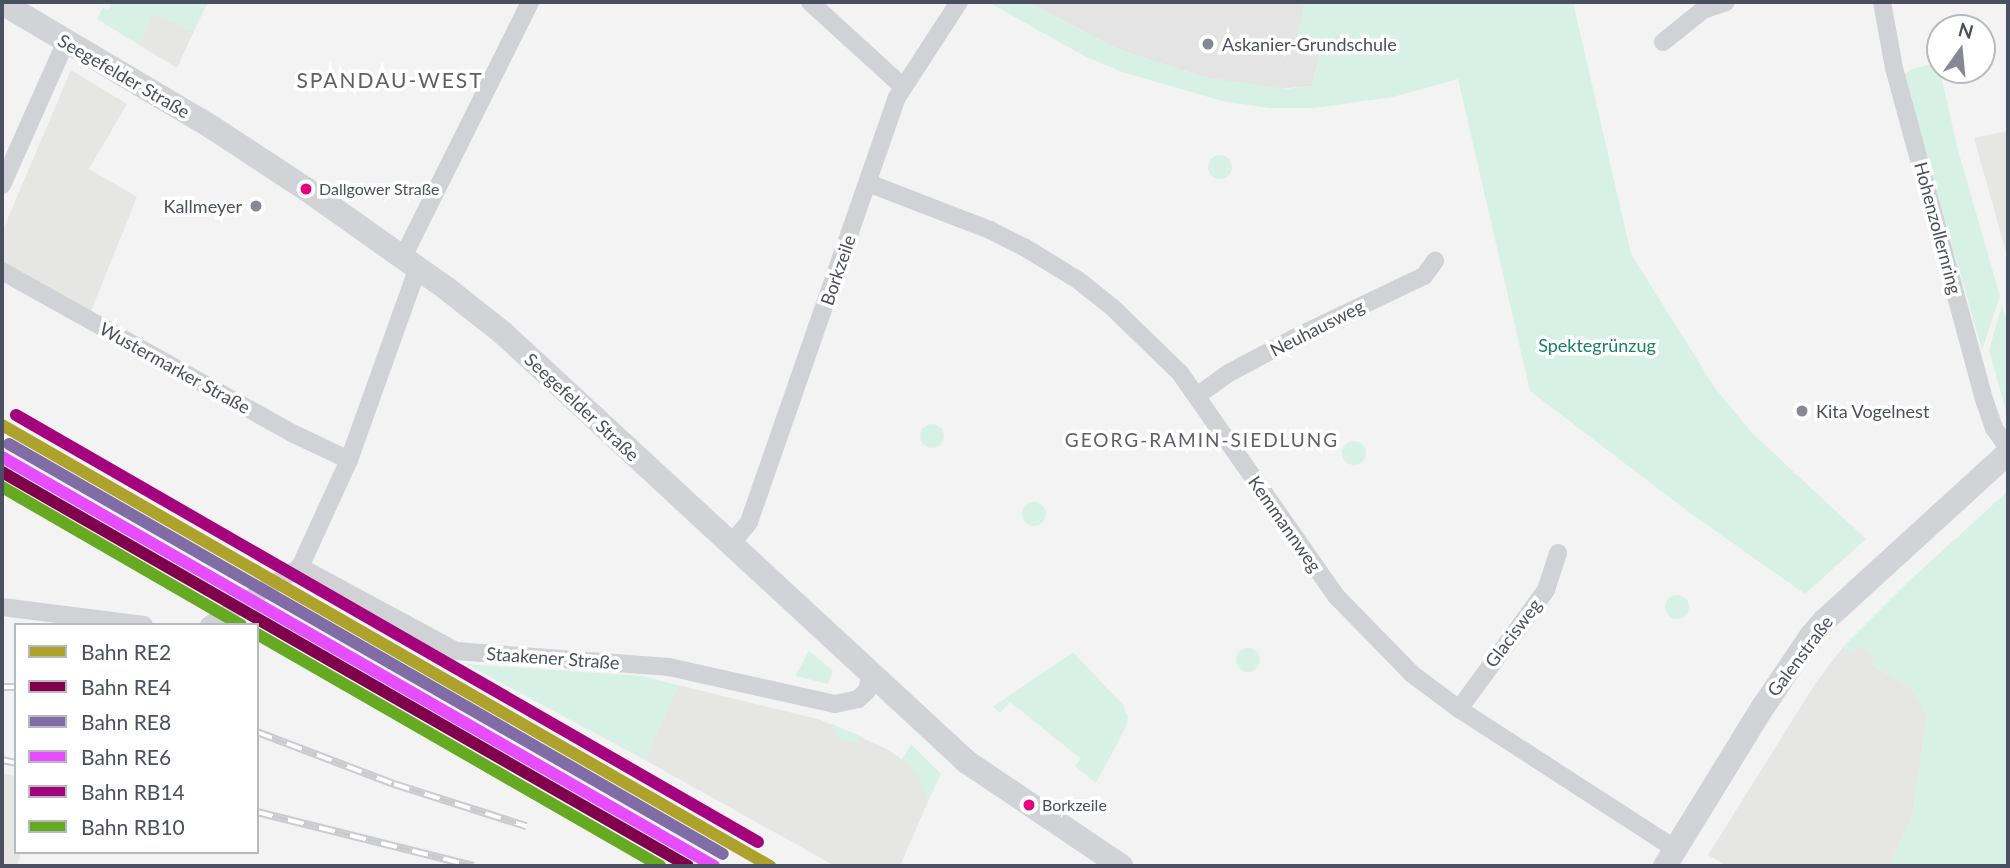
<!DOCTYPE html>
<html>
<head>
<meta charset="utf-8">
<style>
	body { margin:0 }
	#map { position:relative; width:2010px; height:868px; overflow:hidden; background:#f3f3f3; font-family:Lato,sans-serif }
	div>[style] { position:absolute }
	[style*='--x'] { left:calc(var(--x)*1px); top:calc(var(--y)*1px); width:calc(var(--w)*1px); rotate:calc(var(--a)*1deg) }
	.commercial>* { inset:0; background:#e6e6e2 }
	.education>* { inset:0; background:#e5e4e5 }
	.green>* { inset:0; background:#d8f1e7 }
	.round { border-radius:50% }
	.street>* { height:18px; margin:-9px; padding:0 9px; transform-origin:9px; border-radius:9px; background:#d1d2d5 }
	.secondary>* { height:24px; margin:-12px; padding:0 12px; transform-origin:12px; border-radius:12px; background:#d2d3d6 }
	.rail>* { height:8px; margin-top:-4px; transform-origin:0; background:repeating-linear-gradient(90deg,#fff 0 16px,#cacbce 0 32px); box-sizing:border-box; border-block:2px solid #cacbce }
	.rail-1>* { height:12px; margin:-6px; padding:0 6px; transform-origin:6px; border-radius:6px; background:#ada22b }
	.rail-2>* { height:12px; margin:-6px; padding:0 6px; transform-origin:6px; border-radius:6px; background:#80004d }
	.rail-3>* { height:12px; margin:-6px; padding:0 6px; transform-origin:6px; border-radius:6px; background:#816da6 }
	.rail-4>* { height:12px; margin:-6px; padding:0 6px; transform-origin:6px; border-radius:6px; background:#e64dff }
	.rail-5>* { height:12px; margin:-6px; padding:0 6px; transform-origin:6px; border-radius:6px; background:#a5027d }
	.rail-6>* { height:12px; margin:-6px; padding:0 6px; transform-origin:6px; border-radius:6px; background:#6a2 }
	.dots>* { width:19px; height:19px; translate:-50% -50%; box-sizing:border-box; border:4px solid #fff; border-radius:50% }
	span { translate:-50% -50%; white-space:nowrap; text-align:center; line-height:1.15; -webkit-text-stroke:7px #fff; paint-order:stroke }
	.bus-label { font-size:16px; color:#49505f }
	.left { translate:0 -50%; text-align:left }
	.poi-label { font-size:18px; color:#49505f }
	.right { translate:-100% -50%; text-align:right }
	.street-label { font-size:18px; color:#49505f }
	.park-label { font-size:18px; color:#1a8165 }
	.neighbourhood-label { font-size:19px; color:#5e6066; letter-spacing:2px }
	.quarter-label { font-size:21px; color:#5e6066; letter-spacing:2px }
	.frame { position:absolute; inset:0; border:4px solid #49505f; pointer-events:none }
	.legend { position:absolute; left:14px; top:623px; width:245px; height:231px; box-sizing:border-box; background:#fff; border:2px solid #b6b9bf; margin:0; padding:9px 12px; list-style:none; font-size:21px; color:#49505f }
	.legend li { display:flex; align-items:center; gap:14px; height:35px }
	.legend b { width:35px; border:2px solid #b6b9bf }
	.north { position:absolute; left:1926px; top:14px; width:70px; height:70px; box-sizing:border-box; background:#fff; border:2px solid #b6b9bf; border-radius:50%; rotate:15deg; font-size:19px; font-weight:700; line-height:28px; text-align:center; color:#49505f }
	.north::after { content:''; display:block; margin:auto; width:24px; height:32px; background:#848993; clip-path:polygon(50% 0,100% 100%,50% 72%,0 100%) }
</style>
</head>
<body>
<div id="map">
	<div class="commercial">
		<i style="clip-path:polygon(153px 13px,194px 31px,177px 68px,139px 45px)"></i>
		<i style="clip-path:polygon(71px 70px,127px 104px,89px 169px,137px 197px,89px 316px,2px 266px,2px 232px)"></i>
		<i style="clip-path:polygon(2008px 131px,2008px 259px,1974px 138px)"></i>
		<i style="clip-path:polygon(1858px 645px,1876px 656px,1871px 664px,1912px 689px,1927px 715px,1913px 813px,1890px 866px,1727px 866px,1708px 855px,1815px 684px,1843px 647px,1852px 653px)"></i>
		<i style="clip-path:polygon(678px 685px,818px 719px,885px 748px,921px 772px,929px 799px,900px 866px,835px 866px,645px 760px)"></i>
		<i style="clip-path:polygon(2px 773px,16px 776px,16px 852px,21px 852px,17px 866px,2px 866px)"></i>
	</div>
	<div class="education">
		<i style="clip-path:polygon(1028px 2px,1293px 2px,1304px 5px,1321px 48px,1312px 86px,1277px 89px,1247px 85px,1203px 77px,1117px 49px)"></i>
	</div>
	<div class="green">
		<i style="clip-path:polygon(112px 2px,208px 2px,194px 31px,153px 13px,139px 45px,97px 19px,103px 7px,108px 10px)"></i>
		<i style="clip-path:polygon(988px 2px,1028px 2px,1117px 49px,1203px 77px,1286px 89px,1312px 86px,1321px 49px,1296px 40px,1304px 6px,1293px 2px,1573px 2px,1631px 254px,1715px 388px,1753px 434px,1866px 539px,1805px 594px,1690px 513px,1530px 391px,1458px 79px,1393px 97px,1314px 108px,1269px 108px,1222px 101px,1122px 72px,1086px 57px)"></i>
		<i style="clip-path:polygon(1938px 63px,1958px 150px,2000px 296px,1982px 350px,1905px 80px,1904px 74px,1912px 69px)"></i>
		<i class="round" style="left:1208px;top:155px;width:24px;height:24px"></i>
		<i style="clip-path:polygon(2002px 305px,2008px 323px,2006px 411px,1989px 350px)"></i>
		<i class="round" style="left:920px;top:424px;width:24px;height:24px"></i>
		<i class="round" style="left:1342px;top:441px;width:24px;height:24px"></i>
		<i style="clip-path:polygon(2008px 491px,2008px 866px,1890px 866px,1913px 813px,1927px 715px,1912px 689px,1871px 664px,1875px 656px,1858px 646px,1852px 653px,1843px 647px,1910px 580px)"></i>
		<i class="round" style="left:1022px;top:502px;width:24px;height:24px"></i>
		<i class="round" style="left:1665px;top:595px;width:24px;height:24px"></i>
		<i class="round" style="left:1236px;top:648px;width:24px;height:24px"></i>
		<i style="clip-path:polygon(809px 651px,833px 671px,828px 684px,795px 676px)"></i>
		<i style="clip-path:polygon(1073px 652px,1123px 705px,1128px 717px,1126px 727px,1096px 783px,1075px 766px,1081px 759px,1010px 702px,1000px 713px,993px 707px)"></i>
		<i style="clip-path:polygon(466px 664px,642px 676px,678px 685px,645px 760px)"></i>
		<i style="clip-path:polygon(830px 723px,865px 738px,856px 743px,839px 740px)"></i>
		<i style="clip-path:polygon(911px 744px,941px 774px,928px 801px,916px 772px,902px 759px)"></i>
	</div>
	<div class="street">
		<i style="--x:810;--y:2;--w:126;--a:42.4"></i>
		<i style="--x:1882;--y:2;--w:67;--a:79.7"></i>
		<i style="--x:1894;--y:68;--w:346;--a:74.8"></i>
		<i style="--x:1985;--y:402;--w:28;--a:71"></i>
		<i style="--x:1994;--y:428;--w:24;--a:55"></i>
		<i style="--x:1663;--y:42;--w:51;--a:-38.7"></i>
		<i style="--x:1703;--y:10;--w:24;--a:-19"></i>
		<i style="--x:868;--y:183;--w:131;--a:21.1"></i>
		<i style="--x:990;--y:230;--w:38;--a:27"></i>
		<i style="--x:1024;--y:247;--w:63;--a:31.4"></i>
		<i style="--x:1078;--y:280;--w:43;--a:38.5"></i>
		<i style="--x:1112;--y:307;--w:95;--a:44.1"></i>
		<i style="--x:1180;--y:373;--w:272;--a:55"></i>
		<i style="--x:1336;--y:596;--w:109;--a:45.7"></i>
		<i style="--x:1412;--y:674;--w:59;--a:36.7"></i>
		<i style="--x:1459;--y:709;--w:257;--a:32.9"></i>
		<i style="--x:2;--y:185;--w:158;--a:-66"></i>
		<i style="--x:403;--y:257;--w:285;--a:-63.5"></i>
		<i style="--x:2;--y:271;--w:334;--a:29.2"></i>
		<i style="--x:294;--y:434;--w:61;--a:25.3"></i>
		<i style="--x:1197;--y:396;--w:39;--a:-36"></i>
		<i style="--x:1229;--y:373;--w:76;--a:-28.2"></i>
		<i style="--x:1296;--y:337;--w:142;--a:-25.5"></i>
		<i style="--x:1424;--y:276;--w:19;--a:-54"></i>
		<i style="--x:730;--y:545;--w:30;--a:-50"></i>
		<i style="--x:749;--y:522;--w:448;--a:-70.8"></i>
		<i style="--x:896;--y:99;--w:116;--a:-57"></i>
		<i style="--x:300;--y:567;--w:177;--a:28.3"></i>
		<i style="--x:456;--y:651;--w:214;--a:4.3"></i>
		<i style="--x:669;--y:667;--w:170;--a:12.6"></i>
		<i style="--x:835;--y:704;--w:24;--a:-12"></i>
		<i style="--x:858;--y:699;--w:12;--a:-42"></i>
		<i style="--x:867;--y:691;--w:17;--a:-77"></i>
		<i style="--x:300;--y:567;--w:118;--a:-65.4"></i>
		<i style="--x:349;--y:460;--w:205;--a:-70.3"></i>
		<i style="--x:2;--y:607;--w:143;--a:7.2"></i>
		<i style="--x:209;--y:625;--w:108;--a:-32.5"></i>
		<i style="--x:1459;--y:709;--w:147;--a:-53.8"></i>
		<i style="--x:1546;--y:590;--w:39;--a:-72"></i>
	</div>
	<div class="secondary">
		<i style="--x:2;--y:3;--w:245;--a:30.6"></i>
		<i style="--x:213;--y:128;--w:111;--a:33.3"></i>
		<i style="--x:306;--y:189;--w:171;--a:35.3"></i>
		<i style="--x:446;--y:288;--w:73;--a:38.3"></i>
		<i style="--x:503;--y:333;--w:632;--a:42.76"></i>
		<i style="--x:967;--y:762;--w:186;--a:34"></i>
		<i style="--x:1665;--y:866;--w:187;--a:-58.4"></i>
		<i style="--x:1763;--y:707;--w:86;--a:-55.9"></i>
		<i style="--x:1811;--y:636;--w:21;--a:-49"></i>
		<i style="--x:1825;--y:620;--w:248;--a:-42.4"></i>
	</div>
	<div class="rail">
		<i style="--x:2;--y:687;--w:14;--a:0"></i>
		<i style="--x:257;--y:732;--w:147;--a:20.8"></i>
		<i style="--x:394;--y:784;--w:139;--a:17.7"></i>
		<i style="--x:2;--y:760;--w:14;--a:12"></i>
		<i style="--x:257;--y:812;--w:223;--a:14"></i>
	</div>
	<div class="rail-1">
		<i style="--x:2;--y:425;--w:886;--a:29.87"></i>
	</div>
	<div class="rail-2">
		<i style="--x:2;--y:472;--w:791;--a:29.87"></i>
	</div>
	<div class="rail-3">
		<i style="--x:9;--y:444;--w:823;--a:29.87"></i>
	</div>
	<div class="rail-4">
		<i style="--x:2;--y:457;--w:821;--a:29.87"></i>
	</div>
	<div class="rail-5">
		<i style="--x:16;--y:415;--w:856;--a:29.92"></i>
	</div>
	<div class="rail-6">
		<i style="--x:2;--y:487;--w:276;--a:30"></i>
		<i style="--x:257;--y:634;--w:465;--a:29.9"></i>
	</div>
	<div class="dots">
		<i style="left:1208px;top:44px;background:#848993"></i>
		<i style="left:306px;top:189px;background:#e5007d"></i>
		<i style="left:256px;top:206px;background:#848993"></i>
		<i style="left:1802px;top:411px;background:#848993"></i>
		<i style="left:1029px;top:805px;background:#e5007d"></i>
	</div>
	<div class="bus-label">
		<span class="left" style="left:319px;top:189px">Dallgower Straße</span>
		<span class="left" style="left:1042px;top:805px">Borkzeile</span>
	</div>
	<div class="poi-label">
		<span class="left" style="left:1222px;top:44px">Askanier-Grundschule</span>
		<span class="right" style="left:242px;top:206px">Kallmeyer</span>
		<span class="left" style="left:1816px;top:411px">Kita Vogelnest</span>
	</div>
	<div class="street-label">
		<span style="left:124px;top:76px;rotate:30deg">Seegefelder Straße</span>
		<span style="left:1938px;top:228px;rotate:75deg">Hohenzollernring</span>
		<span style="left:838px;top:270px;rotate:-71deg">Borkzeile</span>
		<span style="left:1317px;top:328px;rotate:-27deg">Neuhausweg</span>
		<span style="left:175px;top:368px;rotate:29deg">Wustermarker Straße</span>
		<span style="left:582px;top:407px;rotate:43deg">Seegefelder Straße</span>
		<span style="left:1285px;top:524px;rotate:55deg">Kemmannweg</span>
		<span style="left:1513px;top:633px;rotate:-53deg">Glacisweg</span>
		<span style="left:1800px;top:656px;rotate:-53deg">Galenstraße</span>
		<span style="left:553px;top:658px;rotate:4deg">Staakener Straße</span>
	</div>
	<div class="park-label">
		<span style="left:1597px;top:345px">Spektegrünzug</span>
	</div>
	<div class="neighbourhood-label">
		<span style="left:1202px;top:440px">GEORG-RAMIN-SIEDLUNG</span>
	</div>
	<div class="quarter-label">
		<span style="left:390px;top:80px">SPANDAU-WEST</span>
	</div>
	<div class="frame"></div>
	<ul class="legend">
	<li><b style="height:9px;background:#ada22b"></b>Bahn RE2</li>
	<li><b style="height:9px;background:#80004d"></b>Bahn RE4</li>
	<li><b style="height:9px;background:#816da6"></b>Bahn RE8</li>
	<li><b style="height:9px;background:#e64dff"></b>Bahn RE6</li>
	<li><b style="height:9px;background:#a5027d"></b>Bahn RB14</li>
	<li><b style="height:9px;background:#6a2"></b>Bahn RB10</li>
	</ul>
	<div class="north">N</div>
</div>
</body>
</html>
